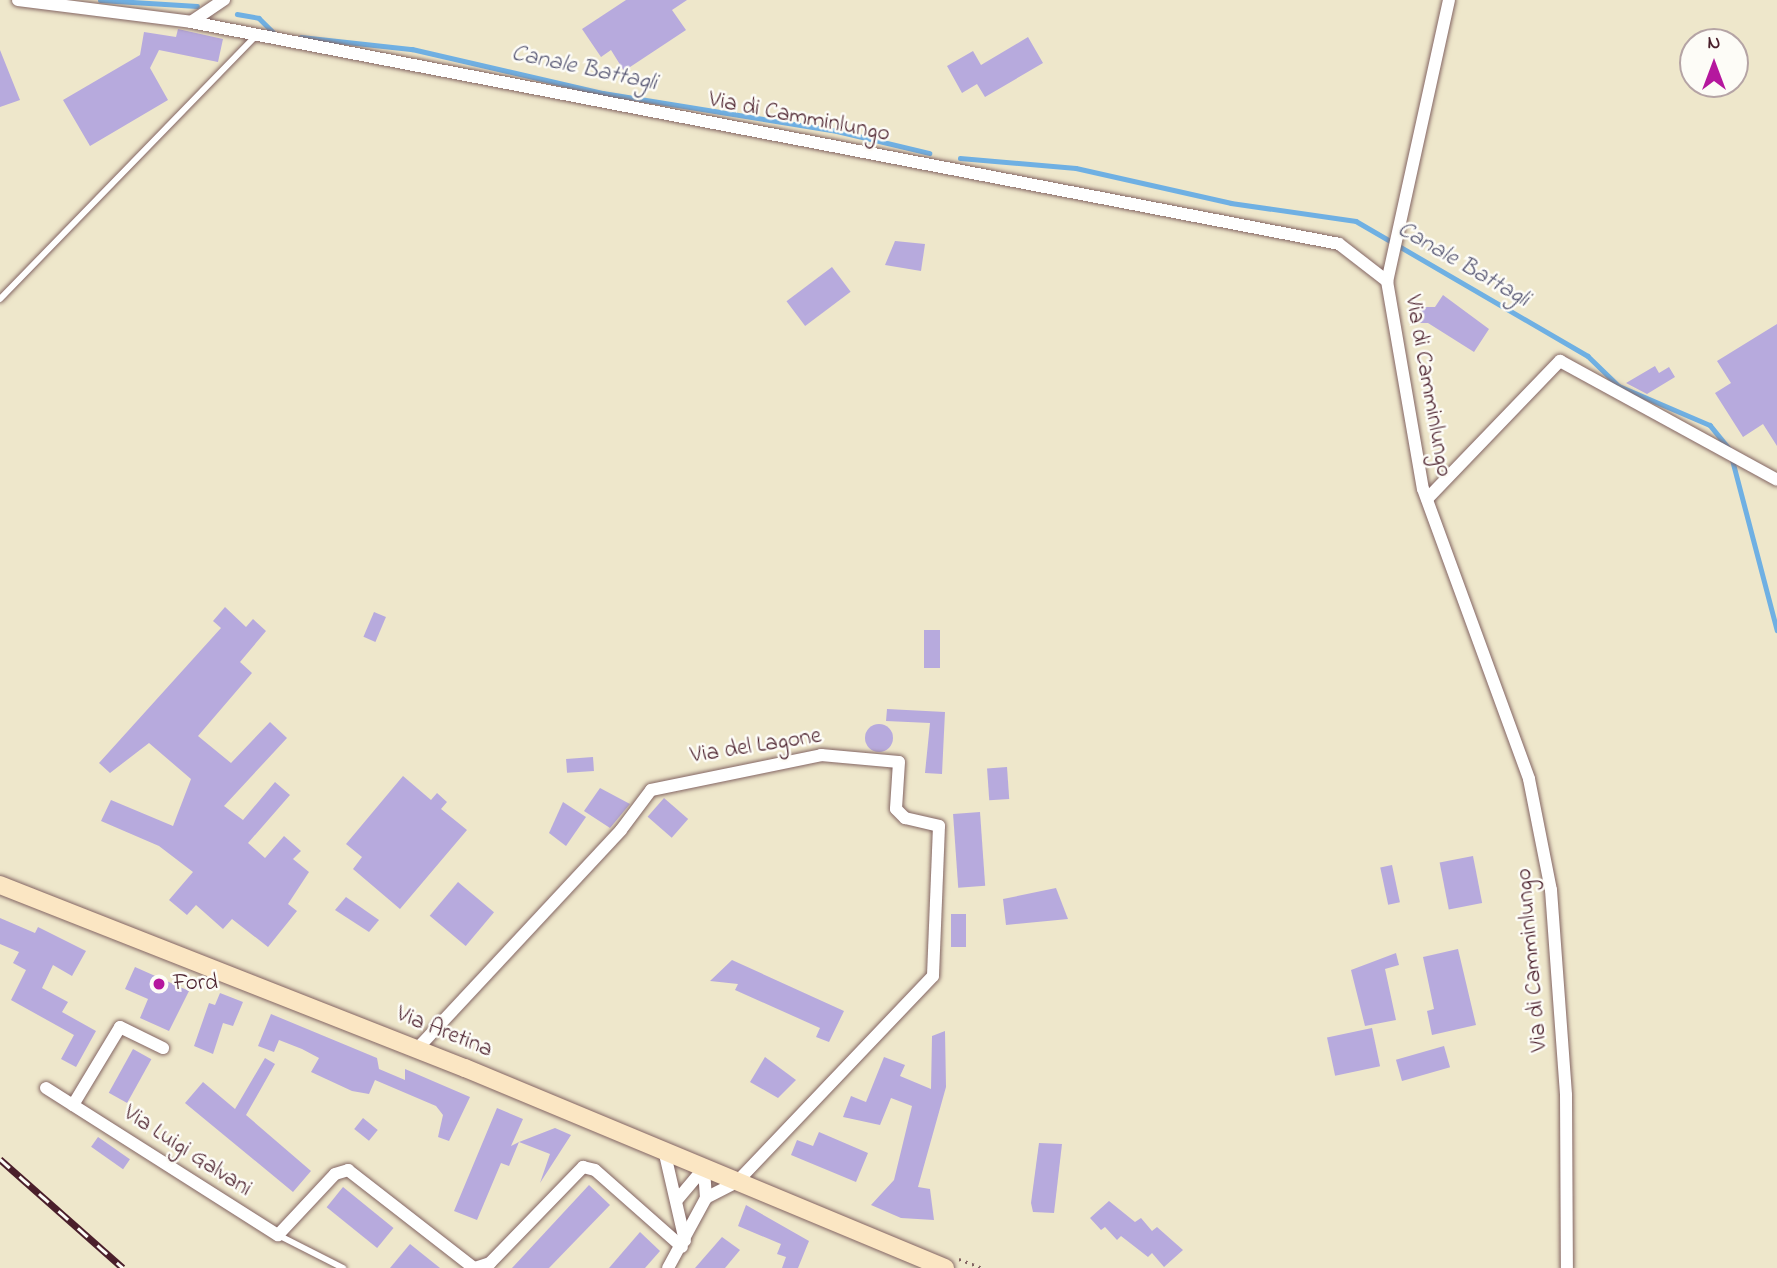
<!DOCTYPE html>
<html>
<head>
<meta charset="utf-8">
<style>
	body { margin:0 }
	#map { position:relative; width:1777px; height:1268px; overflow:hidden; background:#eee7cb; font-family:"Indie Flower",sans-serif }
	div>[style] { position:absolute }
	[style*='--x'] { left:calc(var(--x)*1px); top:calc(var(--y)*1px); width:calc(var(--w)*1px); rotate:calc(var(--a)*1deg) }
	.stream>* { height:4.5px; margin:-2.25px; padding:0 2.25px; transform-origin:2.25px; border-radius:2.25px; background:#6fb0e3 }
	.building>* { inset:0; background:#b7aadd; transform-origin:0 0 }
	.round { border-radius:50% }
	.path>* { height:2.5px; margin-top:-1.25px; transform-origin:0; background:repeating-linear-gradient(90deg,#836563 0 2px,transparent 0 7px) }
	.roads { filter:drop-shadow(0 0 2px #836563) drop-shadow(0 0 2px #836563) }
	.lane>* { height:6px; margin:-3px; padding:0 3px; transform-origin:3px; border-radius:3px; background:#fff }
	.street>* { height:12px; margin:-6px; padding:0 6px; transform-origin:6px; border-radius:6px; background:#fff }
	.secondary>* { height:18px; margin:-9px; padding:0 9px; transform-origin:9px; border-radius:9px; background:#fbe6c3 }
	.rail>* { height:7px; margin-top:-3.5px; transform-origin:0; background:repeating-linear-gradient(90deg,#fdfcf7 0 13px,#4a1f2b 0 26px); box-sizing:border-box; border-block:2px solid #4a1f2b }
	.dots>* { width:19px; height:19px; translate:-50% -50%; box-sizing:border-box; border:4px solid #fdfcf7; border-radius:50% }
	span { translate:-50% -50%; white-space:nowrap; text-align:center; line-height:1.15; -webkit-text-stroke:5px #fdfcf7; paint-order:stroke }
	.street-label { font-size:23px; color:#4a1f2b }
	.poi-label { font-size:23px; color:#4a1f2b }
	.left { translate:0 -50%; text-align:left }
	.water-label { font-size:24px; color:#595975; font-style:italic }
	.north { position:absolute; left:1679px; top:28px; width:70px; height:70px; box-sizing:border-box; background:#fdfcf7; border:2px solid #b5a4a5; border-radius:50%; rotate:0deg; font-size:19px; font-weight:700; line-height:28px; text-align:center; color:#4a1f2b }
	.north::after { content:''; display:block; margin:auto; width:24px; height:32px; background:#b5179e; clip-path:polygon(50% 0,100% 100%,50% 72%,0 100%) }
</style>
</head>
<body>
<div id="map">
	<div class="stream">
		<i style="--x:100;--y:0;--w:97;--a:3.5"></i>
		<i style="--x:237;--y:14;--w:22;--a:10"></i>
		<i style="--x:259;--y:18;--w:23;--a:45"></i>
		<i style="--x:301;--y:37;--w:112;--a:6.2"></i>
		<i style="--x:412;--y:49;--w:196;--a:13"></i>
		<i style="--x:603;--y:93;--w:237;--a:9.2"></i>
		<i style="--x:837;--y:131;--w:95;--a:13.4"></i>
		<i style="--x:960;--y:158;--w:116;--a:4.9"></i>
		<i style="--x:1076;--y:168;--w:159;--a:12.7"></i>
		<i style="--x:1231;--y:203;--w:126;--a:8.2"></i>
		<i style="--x:1356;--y:221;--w:268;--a:30.2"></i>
		<i style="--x:1588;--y:356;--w:43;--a:44.1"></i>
		<i style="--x:1619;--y:386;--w:99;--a:23.2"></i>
		<i style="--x:1710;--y:425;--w:32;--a:51"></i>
		<i style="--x:1732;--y:458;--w:178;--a:75.3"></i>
	</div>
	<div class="building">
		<i style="clip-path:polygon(687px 0,672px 10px,686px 30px,624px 71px,611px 50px,601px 57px,582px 29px,626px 0)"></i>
		<i style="clip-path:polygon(178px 29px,223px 39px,218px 62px,159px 50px,150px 68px,168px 100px,90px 146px,63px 100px,140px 55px,144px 32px,176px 37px)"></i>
		<i style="clip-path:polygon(1028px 37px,1043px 63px,985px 97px,977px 84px,962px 93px,947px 66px,973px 51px,981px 65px)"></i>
		<i style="clip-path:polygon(0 50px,20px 100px,0 107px)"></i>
		<i style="clip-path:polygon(895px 241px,925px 244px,921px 271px,885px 265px)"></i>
		<i style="left:832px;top:267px;width:31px;height:57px;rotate:53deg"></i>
		<i style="clip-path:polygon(1443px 295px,1489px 329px,1474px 352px,1428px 323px,1409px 323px,1409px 307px,1435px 307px)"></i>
		<i style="clip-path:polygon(1777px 324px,1777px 446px,1763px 424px,1743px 437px,1715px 393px,1731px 383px,1717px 361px)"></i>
		<i style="clip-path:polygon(1655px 366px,1659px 373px,1669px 367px,1675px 377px,1647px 394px,1626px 383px)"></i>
		<i style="clip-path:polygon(225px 607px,246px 627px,253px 619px,266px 631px,240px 662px,252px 673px,198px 736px,231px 763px,270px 722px,287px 738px,224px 806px,243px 820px,275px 782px,290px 795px,248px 843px,265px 858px,284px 836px,301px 851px,293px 859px,309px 872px,288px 904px,297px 911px,268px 947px,232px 919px,223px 929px,196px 905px,187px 915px,169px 900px,193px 872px,159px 846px,101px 821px,111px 800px,173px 826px,191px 779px,149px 743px,110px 773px,99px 763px,221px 628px,213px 621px)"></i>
		<i style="left:374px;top:612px;width:13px;height:27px;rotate:23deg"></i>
		<i style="left:940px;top:630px;width:38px;height:16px;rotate:90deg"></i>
		<i style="clip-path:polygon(887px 709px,945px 712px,942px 774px,925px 773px,930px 723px,886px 721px)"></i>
		<i class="round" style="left:865px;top:724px;width:28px;height:28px"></i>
		<i style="left:593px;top:757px;width:14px;height:27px;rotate:86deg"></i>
		<i style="left:1007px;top:767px;width:32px;height:20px;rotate:86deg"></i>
		<i style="clip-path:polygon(403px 776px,431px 800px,437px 793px,447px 802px,441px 809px,467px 830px,400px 909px,353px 869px,362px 857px,346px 844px)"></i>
		<i style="clip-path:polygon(600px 788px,630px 804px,610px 828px,584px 811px)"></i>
		<i style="left:664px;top:798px;width:32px;height:25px;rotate:41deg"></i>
		<i style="clip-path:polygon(563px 802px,586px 817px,566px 846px,549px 833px)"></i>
		<i style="left:980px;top:812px;width:74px;height:27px;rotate:86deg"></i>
		<i style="left:1473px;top:856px;width:48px;height:34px;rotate:79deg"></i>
		<i style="left:1392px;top:865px;width:38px;height:12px;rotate:78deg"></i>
		<i style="left:458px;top:882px;width:47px;height:44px;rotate:40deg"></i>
		<i style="clip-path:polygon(1056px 888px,1068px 919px,1006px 925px,1003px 899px)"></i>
		<i style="clip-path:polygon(346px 897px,379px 920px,369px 932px,335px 910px)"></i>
		<i style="left:951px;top:914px;width:15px;height:33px"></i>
		<i style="clip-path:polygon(0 918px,35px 933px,38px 927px,86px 951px,72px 976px,53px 965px,42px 988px,68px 1002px,62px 1012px,96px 1031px,76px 1067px,61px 1059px,74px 1035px,11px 1000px,26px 970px,13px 963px,19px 952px,0 944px)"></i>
		<i style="clip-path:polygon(1458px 949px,1476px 1025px,1432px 1035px,1427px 1011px,1434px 1009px,1423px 957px)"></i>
		<i style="clip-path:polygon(1396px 953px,1399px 965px,1385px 969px,1396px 1020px,1365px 1026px,1351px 970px)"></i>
		<i style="clip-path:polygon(732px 960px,844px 1011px,829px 1042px,816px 1037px,820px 1028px,735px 990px,738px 984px,710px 981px)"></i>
		<i style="clip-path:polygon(135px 967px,189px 991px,169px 1031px,140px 1018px,148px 999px,125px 989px)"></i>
		<i style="clip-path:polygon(220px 993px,243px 1002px,233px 1026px,223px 1023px,213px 1054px,194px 1046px,209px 1003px,215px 1005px)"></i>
		<i style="clip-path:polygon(271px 1014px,377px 1058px,379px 1069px,405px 1080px,405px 1069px,470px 1097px,449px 1141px,438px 1137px,443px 1115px,436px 1106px,375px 1080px,369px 1094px,352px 1091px,311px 1072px,319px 1058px,302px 1049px,279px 1040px,274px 1052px,258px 1046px)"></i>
		<i style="left:1372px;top:1028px;width:39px;height:46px;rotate:78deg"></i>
		<i style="clip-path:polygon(945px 1031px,946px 1087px,918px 1187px,930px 1189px,934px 1220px,901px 1218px,871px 1205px,894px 1180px,912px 1106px,891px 1098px,880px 1125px,843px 1117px,851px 1096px,866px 1102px,884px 1057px,905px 1065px,900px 1076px,931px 1089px,932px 1036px)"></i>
		<i style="left:1444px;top:1046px;width:22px;height:50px;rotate:74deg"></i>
		<i style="left:133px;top:1049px;width:21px;height:50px;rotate:29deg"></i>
		<i style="clip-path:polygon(765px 1057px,796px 1080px,778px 1098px,750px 1082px)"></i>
		<i style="clip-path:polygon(265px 1058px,275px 1064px,246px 1115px,311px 1171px,293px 1192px,185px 1103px,203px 1082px,235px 1109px)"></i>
		<i style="clip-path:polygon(497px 1108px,523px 1119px,511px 1146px,519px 1142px,509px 1166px,501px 1163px,477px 1220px,454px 1211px)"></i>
		<i style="left:363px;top:1118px;width:19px;height:14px;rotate:39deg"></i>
		<i style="clip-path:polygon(555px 1128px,571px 1135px,540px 1183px,550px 1154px,519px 1142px)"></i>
		<i style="clip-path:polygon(819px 1132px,868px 1153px,856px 1182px,791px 1155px,797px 1140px,813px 1146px)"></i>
		<i style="left:98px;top:1137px;width:39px;height:12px;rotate:35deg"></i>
		<i style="clip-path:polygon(1039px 1143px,1062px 1144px,1054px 1213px,1033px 1212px,1031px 1203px)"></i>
		<i style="clip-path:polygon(589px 1185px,610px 1205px,549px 1268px,512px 1268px)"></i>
		<i style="left:343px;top:1187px;width:65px;height:26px;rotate:39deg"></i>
		<i style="clip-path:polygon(1109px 1201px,1135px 1222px,1141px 1218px,1152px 1231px,1157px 1227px,1183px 1250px,1164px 1267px,1152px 1253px,1148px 1257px,1121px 1236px,1117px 1240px,1105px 1227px,1101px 1230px,1090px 1218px)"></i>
		<i style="clip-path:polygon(746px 1205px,809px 1241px,798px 1268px,782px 1268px,786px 1257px,777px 1254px,781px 1244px,738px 1226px)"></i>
		<i style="clip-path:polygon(640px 1232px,660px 1251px,645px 1268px,609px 1268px)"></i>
		<i style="clip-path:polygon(722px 1237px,740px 1250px,725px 1268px,695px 1268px)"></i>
		<i style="clip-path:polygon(410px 1244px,440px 1268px,390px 1268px)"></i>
	</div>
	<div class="path">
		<i style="--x:959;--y:1259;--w:25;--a:21"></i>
	</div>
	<div class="roads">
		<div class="lane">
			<i style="--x:0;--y:299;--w:368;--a:-45.8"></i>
			<i style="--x:278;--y:1235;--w:73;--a:26.9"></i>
		</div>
		<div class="street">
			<i style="--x:18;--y:0;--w:174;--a:7.2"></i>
			<i style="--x:191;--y:22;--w:40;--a:-34"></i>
			<i style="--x:1449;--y:0;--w:288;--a:102.4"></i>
			<i style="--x:1387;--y:281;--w:211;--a:80.2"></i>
			<i style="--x:1423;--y:489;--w:309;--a:69.9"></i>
			<i style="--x:1529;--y:779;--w:113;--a:78.8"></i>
			<i style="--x:1551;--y:890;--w:206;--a:85.8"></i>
			<i style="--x:1566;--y:1095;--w:173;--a:89.7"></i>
			<i style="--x:191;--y:22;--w:1169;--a:10.94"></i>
			<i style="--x:1339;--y:244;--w:61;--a:37.6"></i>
			<i style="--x:1427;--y:499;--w:192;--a:-46.1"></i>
			<i style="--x:1560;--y:361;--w:247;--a:28.7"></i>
			<i style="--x:417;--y:1049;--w:299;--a:-47"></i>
			<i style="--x:621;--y:830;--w:50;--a:-53.1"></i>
			<i style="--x:651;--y:790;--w:174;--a:-11.6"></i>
			<i style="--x:821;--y:755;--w:78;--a:5.1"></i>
			<i style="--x:899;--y:762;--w:47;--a:93.7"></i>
			<i style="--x:896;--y:809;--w:13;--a:45"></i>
			<i style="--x:905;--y:818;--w:35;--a:13"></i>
			<i style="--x:939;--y:826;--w:150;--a:92.3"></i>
			<i style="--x:933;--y:976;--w:284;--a:133.6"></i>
			<i style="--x:737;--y:1182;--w:35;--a:153"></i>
			<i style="--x:46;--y:1088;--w:275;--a:32.4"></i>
			<i style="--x:278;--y:1235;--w:83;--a:-46.9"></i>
			<i style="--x:335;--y:1174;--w:14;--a:-17"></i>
			<i style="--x:348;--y:1170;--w:160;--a:37.9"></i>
			<i style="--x:73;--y:1105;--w:91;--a:-58.9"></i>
			<i style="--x:120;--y:1027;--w:48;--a:26"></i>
			<i style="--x:664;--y:1150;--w:93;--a:77"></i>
			<i style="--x:677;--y:1200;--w:42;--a:-49.8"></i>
			<i style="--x:475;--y:1268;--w:16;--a:-18"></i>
			<i style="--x:490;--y:1263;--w:134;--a:-45.9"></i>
			<i style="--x:583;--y:1167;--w:12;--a:14"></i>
			<i style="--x:595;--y:1170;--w:116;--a:41.5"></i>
			<i style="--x:668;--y:1268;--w:80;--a:-61.5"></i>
			<i style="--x:706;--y:1198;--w:30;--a:-94"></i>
		</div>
		<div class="secondary">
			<i style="--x:0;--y:885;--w:500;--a:21.5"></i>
			<i style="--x:465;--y:1068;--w:520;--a:22.62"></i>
		</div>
	</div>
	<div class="rail">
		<i style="--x:0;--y:1159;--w:164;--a:41.5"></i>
	</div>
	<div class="dots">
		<i style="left:159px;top:984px;background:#b5179e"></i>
	</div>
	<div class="street-label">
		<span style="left:799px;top:118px;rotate:11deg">Via di Camminlungo</span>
		<span style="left:1427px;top:386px;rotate:80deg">Via di Camminlungo</span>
		<span style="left:756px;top:747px;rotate:-9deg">Via del Lagone</span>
		<span style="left:1533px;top:960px;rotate:-95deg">Via di Camminlungo</span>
		<span style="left:444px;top:1033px;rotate:22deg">Via Aretina</span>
		<span style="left:187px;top:1152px;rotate:33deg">Via Luigi Galvani</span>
	</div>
	<div class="poi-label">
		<span class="left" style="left:173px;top:984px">Ford</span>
	</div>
	<div class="water-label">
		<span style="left:584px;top:69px;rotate:12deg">Canale Battagli</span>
		<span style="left:1463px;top:265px;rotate:30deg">Canale Battagli</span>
	</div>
	<div class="north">N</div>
</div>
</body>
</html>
